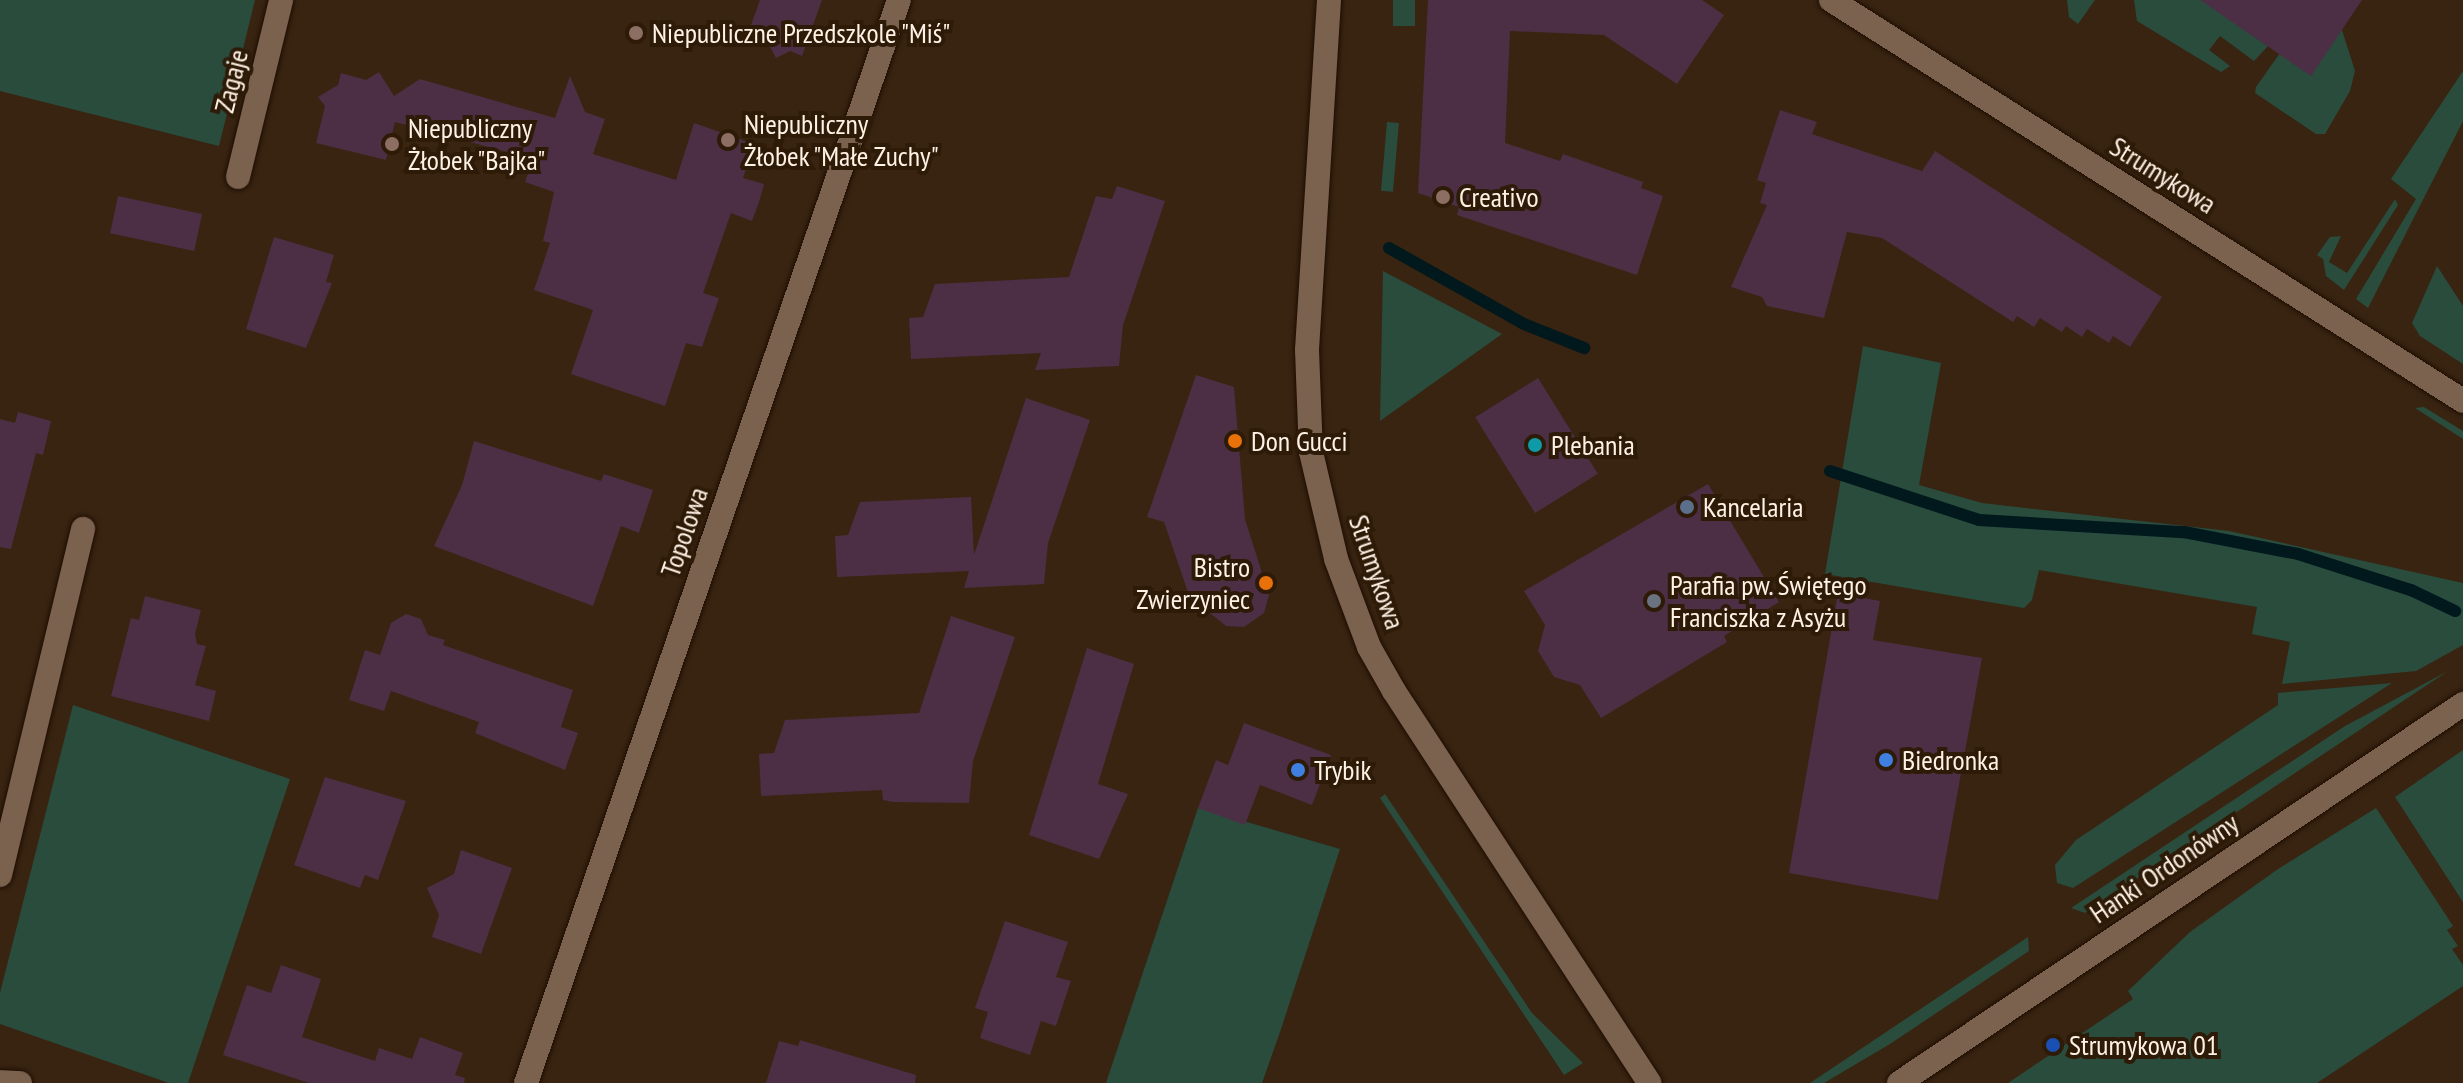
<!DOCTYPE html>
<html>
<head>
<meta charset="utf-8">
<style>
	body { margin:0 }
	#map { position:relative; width:2463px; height:1083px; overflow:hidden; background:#382411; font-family:"PT Sans Narrow",sans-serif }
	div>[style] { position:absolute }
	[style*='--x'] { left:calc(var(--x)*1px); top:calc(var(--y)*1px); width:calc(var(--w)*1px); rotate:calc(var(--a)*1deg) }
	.green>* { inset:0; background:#294c3d; transform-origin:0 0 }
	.stream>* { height:12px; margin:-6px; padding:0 6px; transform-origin:6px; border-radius:6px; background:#01191d }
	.building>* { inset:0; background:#4c2f44; transform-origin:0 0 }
	.roads { filter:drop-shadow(0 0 2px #1f0d00) drop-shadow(0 0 2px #1f0d00) }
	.minor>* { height:24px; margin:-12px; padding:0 12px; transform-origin:12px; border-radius:12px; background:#7a624e }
	.dots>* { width:22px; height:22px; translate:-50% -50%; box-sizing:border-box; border:4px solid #2e1b07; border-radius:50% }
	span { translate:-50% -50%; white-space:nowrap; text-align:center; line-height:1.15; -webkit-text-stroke:8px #2e1b07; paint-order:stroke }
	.poi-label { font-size:28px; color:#fef1e5 }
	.left { translate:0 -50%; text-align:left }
	.right { translate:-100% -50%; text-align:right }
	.street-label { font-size:28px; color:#fef1e5 }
</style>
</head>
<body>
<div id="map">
	<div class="green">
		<i style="clip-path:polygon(0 0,255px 0,219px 146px,0 91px)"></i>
		<i style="left:1393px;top:0;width:22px;height:26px"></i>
		<i style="clip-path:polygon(2067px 0,2095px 0,2078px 24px,2069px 17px)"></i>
		<i style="clip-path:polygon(2134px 0,2202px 0,2268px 46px,2254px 61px,2220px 36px,2209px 50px,2230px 66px,2221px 72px,2137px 21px)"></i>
		<i style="clip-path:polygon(2341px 27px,2355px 71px,2350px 91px,2325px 134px,2316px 134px,2255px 93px,2256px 87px,2280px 53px)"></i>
		<i style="clip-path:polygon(2463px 71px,2463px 121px,2368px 308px,2356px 299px,2416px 199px,2391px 179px)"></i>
		<i style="left:1387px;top:122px;width:12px;height:69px;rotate:5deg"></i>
		<i style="clip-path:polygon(2395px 199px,2398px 205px,2344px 290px,2326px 276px,2323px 259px,2317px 255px,2330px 237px,2341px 236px,2329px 262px,2347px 273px)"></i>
		<i style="clip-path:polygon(2437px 266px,2463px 306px,2463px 364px,2420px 336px,2412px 323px)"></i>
		<i style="clip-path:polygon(1383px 271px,1502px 334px,1380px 421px)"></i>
		<i style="clip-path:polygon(1863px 346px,1941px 363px,1919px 485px,1982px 503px,2229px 531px,2463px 583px,2463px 645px,2416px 671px,2282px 684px,2290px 642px,2252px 634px,2257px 607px,2039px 570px,2032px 600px,2024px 608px,1825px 574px)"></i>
		<i style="clip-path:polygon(2424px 407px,2463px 431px,2463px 439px,2415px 408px)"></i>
		<i style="clip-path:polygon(2448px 671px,2085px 913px,2071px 908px,2345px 726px)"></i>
		<i style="clip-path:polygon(2392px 683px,2073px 888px,2057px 883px,2055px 865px,2076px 840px,2278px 705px,2278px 693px)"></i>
		<i style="clip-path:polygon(73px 705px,290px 779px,188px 1083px,169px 1083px,0 1024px,0 993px)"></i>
		<i style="clip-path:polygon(2463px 750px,2463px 902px,2395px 797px)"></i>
		<i style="clip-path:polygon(1385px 794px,1532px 1013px,1583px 1063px,1564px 1075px,1380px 798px)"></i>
		<i style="clip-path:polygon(1198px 808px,1340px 849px,1280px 1032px,1262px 1083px,1106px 1083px)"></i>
		<i style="clip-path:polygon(2376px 808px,2453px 926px,2447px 930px,2458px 946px,2452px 949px,2463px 965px,2463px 986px,2317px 1083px,2008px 1083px,2133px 999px,2128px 991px,2190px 932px,2278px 869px)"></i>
		<i style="clip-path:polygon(2028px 937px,2029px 951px,1890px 1044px,1824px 1083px,1810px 1083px)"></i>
	</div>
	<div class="stream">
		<i style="--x:1389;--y:248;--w:155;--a:29.4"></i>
		<i style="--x:1524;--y:324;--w:65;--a:21.8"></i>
		<i style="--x:1830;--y:471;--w:157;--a:18.2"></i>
		<i style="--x:1979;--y:520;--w:205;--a:3.4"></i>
		<i style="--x:2184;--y:532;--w:116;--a:10.9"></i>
		<i style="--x:2298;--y:554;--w:119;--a:17.7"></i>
		<i style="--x:2411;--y:590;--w:49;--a:25.5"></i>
	</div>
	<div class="building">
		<i style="clip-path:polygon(760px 0,822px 0,802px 56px,790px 51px,776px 58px,769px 45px,747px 36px)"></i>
		<i style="clip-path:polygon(1428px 0,1702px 0,1724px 15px,1677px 84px,1604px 35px,1510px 31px,1505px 143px,1560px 161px,1563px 154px,1643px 182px,1641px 188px,1663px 196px,1637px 275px,1457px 215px,1459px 207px,1418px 193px)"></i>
		<i style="clip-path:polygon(2200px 0,2362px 0,2311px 76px)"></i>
		<i style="clip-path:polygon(379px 72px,394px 96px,420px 79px,555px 118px,570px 76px,585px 112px,605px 119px,593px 154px,676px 180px,694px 123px,754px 144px,743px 178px,764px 184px,759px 202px,752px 221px,731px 213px,703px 293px,719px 298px,702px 347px,686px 343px,665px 406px,571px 374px,593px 310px,534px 290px,550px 243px,543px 241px,554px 192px,525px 182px,533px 159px,395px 122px,386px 160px,316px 143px,325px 106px,318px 97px,338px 85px,341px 73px,366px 80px)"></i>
		<i style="clip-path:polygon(1780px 110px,1817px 122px,1812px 134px,1922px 171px,1935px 151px,2162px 297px,2130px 347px,2113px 336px,2109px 343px,2087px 329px,2082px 337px,2066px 326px,2062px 332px,2040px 318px,2034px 327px,2017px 316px,2013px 322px,1882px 238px,1847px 232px,1824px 318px,1767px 306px,1762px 297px,1731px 287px,1767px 205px,1760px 203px,1766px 183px,1757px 180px)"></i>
		<i style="clip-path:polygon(1117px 186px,1165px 201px,1123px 325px,1119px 366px,1035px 370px,1041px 353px,911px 359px,909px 318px,923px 317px,935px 284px,1069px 277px,1096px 196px,1112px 199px)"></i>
		<i style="left:118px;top:196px;width:86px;height:38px;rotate:12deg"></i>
		<i style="clip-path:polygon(274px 237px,334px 255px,326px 282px,332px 283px,306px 348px,246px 329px)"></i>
		<i style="clip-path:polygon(1196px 375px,1234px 387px,1245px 519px,1269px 595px,1264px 613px,1244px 627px,1226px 626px,1200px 605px,1193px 607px,1164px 522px,1147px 517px)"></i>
		<i style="left:1538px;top:378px;width:113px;height:74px;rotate:58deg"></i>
		<i style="clip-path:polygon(1026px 398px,1090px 420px,1048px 543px,1044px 584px,964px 588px,969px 571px,837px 577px,835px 536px,848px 535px,860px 502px,971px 497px,974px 555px)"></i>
		<i style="clip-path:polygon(18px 412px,51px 421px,43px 455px,36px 453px,11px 549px,0 547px,0 419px,15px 423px)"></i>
		<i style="clip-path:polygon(474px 441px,601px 481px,604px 474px,653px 490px,639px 533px,621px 526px,593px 606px,434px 546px,462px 485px)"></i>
		<i style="clip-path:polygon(1708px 484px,1779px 602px,1724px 636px,1727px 642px,1601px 718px,1580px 685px,1554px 677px,1538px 651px,1545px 625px,1524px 591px)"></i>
		<i style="clip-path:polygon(1838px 593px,1880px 601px,1873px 640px,1982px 658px,1938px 900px,1789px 873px)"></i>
		<i style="clip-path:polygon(145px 596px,201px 610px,195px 634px,197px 644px,206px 646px,195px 685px,216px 691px,209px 721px,111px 696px,131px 618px,139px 620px)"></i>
		<i style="clip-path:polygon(406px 614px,421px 619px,428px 635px,445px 640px,443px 645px,573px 690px,561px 727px,578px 733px,565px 770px,475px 733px,479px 722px,391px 691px,384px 711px,349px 700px,365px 650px,380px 655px,391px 623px)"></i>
		<i style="clip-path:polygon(951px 616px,1015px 637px,973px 761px,969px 803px,893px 802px,883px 800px,882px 790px,761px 796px,759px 754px,774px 753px,785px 720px,919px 713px)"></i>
		<i style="clip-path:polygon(1087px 648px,1134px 664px,1098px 784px,1128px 794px,1099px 859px,1029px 835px)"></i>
		<i style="clip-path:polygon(1244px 723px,1331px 755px,1312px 805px,1260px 785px,1245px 825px,1198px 808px,1216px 760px,1228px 765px)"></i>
		<i style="clip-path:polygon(325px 777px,406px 801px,378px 880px,365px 875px,360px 888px,294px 865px)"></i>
		<i style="clip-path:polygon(461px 850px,512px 868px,481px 954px,432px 937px,439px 915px,427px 888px,454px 874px)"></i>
		<i style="clip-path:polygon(1005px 921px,1068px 942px,1056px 977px,1071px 981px,1056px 1026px,1041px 1021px,1030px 1055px,980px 1038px,988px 1012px,975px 1008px)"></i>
		<i style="clip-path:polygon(281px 965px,321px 979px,302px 1037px,375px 1061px,379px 1048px,412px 1059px,420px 1037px,463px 1053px,455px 1075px,465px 1078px,464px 1083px,309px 1083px,223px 1055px,247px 985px,271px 993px)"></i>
		<i style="clip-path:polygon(800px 1040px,916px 1075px,915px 1083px,766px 1083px,779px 1041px,798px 1046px)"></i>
	</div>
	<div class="roads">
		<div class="minor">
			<i style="--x:1329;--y:0;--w:351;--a:93.6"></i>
			<i style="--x:1307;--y:350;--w:102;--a:87.8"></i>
			<i style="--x:1311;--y:452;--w:110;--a:76.8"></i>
			<i style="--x:1336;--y:559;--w:94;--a:69.4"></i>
			<i style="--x:1369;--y:647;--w:51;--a:60.4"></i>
			<i style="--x:1394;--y:691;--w:468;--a:56.9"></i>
			<i style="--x:1831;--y:0;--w:748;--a:32.39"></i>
			<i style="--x:238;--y:177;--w:182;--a:-76.3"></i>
			<i style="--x:0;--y:875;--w:356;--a:-76.5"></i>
			<i style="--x:0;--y:1082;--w:20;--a:3"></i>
			<i style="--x:526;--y:1083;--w:1145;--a:-71"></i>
			<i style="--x:1899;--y:1083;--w:680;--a:-33.9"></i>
		</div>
	</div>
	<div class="dots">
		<i style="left:636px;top:33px;background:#8d6e63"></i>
		<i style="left:728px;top:140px;background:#8d6e63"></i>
		<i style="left:392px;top:144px;background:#8d6e63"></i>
		<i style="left:1443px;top:197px;background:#8d6e63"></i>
		<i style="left:1235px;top:441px;background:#e8710a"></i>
		<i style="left:1535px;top:445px;background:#0f9aa8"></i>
		<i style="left:1687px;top:507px;background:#5c6f8a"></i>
		<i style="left:1266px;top:583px;background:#e8710a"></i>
		<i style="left:1654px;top:601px;background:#6b7280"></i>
		<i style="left:1886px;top:760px;background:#3f7fe0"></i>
		<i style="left:1298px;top:770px;background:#3f7fe0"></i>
		<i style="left:2053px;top:1045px;background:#1a4fb4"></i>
	</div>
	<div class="poi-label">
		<span class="left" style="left:652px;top:33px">Niepubliczne Przedszkole "Miś"</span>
		<span class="left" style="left:744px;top:140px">Niepubliczny<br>Żłobek "Małe Zuchy"</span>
		<span class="left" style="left:408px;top:144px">Niepubliczny<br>Żłobek "Bajka"</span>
		<span class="left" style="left:1459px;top:197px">Creativo</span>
		<span class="left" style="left:1251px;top:441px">Don Gucci</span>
		<span class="left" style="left:1551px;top:445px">Plebania</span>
		<span class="left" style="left:1703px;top:507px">Kancelaria</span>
		<span class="right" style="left:1250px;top:583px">Bistro<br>Zwierzyniec</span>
		<span class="left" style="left:1670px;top:601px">Parafia pw. Świętego<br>Franciszka z Asyżu</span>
		<span class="left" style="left:1902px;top:760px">Biedronka</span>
		<span class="left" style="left:1314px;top:770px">Trybik</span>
		<span class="left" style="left:2069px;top:1045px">Strumykowa 01</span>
	</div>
	<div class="street-label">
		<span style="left:231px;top:81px;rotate:-76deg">Zagaje</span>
		<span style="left:2163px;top:175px;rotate:32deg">Strumykowa</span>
		<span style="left:684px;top:532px;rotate:-71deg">Topolowa</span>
		<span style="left:1377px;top:572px;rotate:71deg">Strumykowa</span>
		<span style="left:2164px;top:868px;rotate:-34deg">Hanki Ordonówny</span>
	</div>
</div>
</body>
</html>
